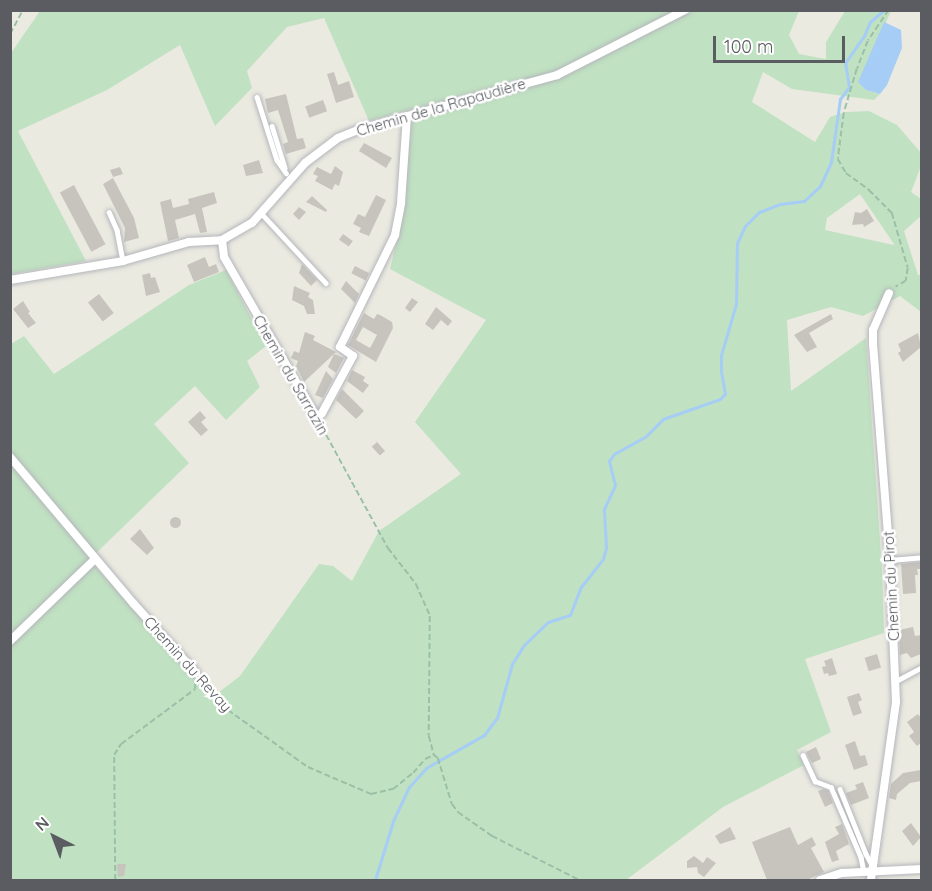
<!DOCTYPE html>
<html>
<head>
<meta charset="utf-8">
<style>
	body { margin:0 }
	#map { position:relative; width:932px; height:891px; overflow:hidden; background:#ebeae1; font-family:Quicksand,sans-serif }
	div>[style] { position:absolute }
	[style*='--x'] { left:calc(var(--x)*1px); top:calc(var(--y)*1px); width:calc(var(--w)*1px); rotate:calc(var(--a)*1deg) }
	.green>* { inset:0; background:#c0e1c2 }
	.water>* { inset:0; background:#a6cdf6 }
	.stream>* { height:3px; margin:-1.5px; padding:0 1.5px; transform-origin:1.5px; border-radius:1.5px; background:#a6cdf6 }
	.building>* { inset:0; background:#c7c4be; transform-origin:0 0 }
	.round { border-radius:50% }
	.path>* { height:1.5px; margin-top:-0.75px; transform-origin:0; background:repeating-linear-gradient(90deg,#9ac1a8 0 6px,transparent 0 9px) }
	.roads { filter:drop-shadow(0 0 2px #b4b6bb) drop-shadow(0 0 2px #b4b6bb) }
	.lane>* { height:4.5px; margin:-2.25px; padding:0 2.25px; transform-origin:2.25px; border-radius:2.25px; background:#fff }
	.street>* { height:8px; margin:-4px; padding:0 4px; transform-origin:4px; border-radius:4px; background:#fff }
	span { translate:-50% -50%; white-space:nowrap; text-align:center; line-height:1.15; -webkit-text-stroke:5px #fff; paint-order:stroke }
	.street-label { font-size:15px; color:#5a5c61 }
	.frame { position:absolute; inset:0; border:12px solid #5a5c61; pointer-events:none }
	.north { position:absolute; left:24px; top:807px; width:60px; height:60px; -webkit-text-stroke:4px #fff; paint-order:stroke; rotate:318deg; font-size:16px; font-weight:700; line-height:24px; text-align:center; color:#5a5c61 }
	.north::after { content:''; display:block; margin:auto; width:21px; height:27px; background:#5a5c61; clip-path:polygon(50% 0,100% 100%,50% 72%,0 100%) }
	.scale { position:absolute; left:713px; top:36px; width:132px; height:27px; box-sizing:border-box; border:3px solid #5a5c61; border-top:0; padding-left:8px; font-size:18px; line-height:21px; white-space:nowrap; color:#5a5c61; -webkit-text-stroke:4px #fff; paint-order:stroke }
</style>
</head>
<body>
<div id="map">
	<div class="green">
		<i style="clip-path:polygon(evenodd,40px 11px,799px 11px,789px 35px,799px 54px,826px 59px,826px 42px,845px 11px,891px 11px,874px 49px,866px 90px,880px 94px,874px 100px,792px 89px,763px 72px,752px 102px,815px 142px,830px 117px,846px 112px,869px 111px,897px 125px,921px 153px,921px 166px,911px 192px,921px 199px,921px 216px,904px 231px,918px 275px,921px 275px,921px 312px,900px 296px,863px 316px,831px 307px,787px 320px,791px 391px,866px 338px,882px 570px,884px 633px,805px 659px,831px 732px,797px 750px,804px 765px,723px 807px,626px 880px,11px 880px,11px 344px,24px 336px,54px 374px,189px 285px,226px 270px,266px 346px,247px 361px,260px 387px,226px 420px,195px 386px,154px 424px,189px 463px,89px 560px,210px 691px,204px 689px,210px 699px,240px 676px,319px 564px,333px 566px,352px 581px,379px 531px,461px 474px,415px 422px,486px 320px,390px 269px,403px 215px,413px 109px,369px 121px,324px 18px,287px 27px,247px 71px,252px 88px,215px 126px,180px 45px,107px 90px,18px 131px,86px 261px,11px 274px,11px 53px,40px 11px,860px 194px,894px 244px,894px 245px,825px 230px,827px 218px,860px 194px)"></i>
	</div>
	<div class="water">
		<i style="clip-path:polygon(884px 22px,901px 30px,902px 48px,887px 85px,880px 94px,866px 90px,858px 82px)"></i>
	</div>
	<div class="stream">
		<i style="--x:375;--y:880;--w:62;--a:-73"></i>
		<i style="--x:393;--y:821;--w:38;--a:-65"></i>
		<i style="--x:409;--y:787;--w:25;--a:-48"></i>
		<i style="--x:426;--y:768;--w:67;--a:-29.6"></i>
		<i style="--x:484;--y:735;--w:21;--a:-53"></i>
		<i style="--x:497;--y:718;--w:56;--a:-74.5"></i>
		<i style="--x:512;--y:664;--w:22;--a:-58"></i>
		<i style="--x:524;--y:645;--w:33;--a:-44"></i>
		<i style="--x:548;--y:622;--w:23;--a:-18"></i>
		<i style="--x:570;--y:615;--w:30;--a:-69"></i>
		<i style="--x:581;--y:587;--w:36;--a:-52"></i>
		<i style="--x:603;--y:559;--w:11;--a:-75"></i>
		<i style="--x:606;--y:548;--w:39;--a:-93"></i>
		<i style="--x:604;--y:509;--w:26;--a:-65"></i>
		<i style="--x:615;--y:485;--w:25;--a:-104"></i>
		<i style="--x:609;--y:461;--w:9;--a:-54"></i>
		<i style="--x:614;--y:454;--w:35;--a:-29"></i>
		<i style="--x:645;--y:437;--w:25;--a:-45"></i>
		<i style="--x:663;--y:419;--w:60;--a:-19.3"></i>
		<i style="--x:720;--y:399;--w:7;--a:-45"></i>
		<i style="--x:725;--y:394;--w:22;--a:-100"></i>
		<i style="--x:721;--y:372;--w:17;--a:-90"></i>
		<i style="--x:721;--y:355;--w:53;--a:-73.6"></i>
		<i style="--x:736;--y:304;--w:61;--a:-89.1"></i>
		<i style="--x:737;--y:243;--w:19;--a:-65"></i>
		<i style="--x:745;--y:226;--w:20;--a:-45"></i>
		<i style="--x:759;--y:212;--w:22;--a:-21"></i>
		<i style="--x:780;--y:204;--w:24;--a:-7"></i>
		<i style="--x:804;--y:201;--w:22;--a:-43"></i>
		<i style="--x:820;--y:186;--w:26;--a:-65"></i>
		<i style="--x:831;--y:162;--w:64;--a:-81.9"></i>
		<i style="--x:840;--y:99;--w:15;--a:-53"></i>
		<i style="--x:849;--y:87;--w:24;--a:-99"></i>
		<i style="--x:845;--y:63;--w:33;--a:-55"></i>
		<i style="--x:864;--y:36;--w:15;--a:-67"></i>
		<i style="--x:870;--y:22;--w:18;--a:-41"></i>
	</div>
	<div class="building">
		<i style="clip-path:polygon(334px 72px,338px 85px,349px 81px,354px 97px,336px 103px,327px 74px)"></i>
		<i style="clip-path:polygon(286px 94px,297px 139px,303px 138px,306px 148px,286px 154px,283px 144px,288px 142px,278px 110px,268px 113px,265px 99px)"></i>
		<i style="left:323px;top:100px;width:12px;height:19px;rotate:70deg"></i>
		<i style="clip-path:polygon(364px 143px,392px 158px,386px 168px,359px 151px)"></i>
		<i style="clip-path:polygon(259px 160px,263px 173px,246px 176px,243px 165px)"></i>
		<i style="clip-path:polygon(335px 166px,343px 172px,339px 186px,335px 184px,332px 190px,315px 181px,318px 176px,313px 174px,317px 167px,331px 174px)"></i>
		<i style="clip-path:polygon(120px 167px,123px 174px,113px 177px,110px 170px)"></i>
		<i style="clip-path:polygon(113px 178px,134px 218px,139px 238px,124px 242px,125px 228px,103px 184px)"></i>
		<i style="left:74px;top:185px;width:67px;height:16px;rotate:62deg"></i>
		<i style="clip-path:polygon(214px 192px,217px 203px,202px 208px,207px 232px,200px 233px,195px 214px,175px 220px,179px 238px,168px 241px,160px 202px,171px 199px,173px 208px,189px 204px,188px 199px)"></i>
		<i style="clip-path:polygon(376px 195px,386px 200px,369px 236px,359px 232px,361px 228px,353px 224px,358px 214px,365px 217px)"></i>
		<i style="clip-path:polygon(312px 196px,327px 210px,326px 212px,306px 202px)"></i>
		<i style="clip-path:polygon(299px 207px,306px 212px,299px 220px,293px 214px)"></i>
		<i style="clip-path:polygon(867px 209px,874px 221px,864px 227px,863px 224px,852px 225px,855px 212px,861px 213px)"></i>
		<i style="left:343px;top:234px;width:12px;height:7px;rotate:35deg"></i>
		<i style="clip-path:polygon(205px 257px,209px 267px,216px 264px,219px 272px,194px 282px,187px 265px)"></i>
		<i style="clip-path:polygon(302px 264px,317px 280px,311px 286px,299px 273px)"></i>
		<i style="left:355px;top:266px;width:16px;height:8px;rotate:27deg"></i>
		<i style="clip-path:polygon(150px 273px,151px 278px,155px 277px,160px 292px,146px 296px,142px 275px)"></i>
		<i style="clip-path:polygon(346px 281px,359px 294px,355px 303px,341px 289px)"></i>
		<i style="clip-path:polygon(294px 286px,310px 293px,308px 297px,313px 300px,315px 314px,307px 314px,304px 306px,292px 300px)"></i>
		<i style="left:99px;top:294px;width:24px;height:14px;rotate:52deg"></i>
		<i style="clip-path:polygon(412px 298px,418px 302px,410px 312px,405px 308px)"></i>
		<i style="clip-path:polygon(23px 301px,30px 312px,28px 313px,36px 323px,28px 328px,13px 309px)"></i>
		<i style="clip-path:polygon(436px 307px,452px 321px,448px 326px,441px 320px,433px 330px,425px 324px)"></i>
		<i style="clip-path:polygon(evenodd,364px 313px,374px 319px,377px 314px,380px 315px,392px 322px,393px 328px,376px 362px,348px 345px,364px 313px,363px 327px,377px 335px,370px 348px,356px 340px,363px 327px)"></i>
		<i style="clip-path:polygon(831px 314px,833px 319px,809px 333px,817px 347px,807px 352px,794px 335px)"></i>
		<i style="clip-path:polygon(305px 332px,315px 336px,313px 340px,336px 352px,304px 382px,296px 366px,298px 361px,291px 358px,294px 351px,299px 353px)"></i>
		<i style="clip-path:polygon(918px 333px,921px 347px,903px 362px,898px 353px,901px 351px,898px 344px)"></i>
		<i style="clip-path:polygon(334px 354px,344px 358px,336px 373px,328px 367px)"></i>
		<i style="clip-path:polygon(352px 370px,365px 377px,363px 381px,369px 385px,363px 393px,347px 381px)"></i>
		<i style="clip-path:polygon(326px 371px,333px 379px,323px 398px,315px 395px)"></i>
		<i style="clip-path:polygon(342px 389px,364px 411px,356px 419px,336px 400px)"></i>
		<i style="clip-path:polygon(200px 411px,206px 418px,201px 422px,208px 430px,201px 436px,188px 422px)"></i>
		<i style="left:377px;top:442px;width:12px;height:7px;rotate:48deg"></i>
		<i class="round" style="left:169.5px;top:516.5px;width:11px;height:11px"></i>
		<i style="clip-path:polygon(140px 529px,154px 548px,147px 555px,130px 539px)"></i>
		<i style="clip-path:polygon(921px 562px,921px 569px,917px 569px,918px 575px,915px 575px,916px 593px,903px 594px,901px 564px)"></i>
		<i style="clip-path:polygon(913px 627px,915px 636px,921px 635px,921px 654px,911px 658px,907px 653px,900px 655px,899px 630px)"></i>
		<i style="left:877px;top:654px;width:14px;height:13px;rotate:73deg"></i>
		<i style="clip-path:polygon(832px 658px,837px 674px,829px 676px,828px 673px,824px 674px,822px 667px,826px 666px,824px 661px)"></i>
		<i style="clip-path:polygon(859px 693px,862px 700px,858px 702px,862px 713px,853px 716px,847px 697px)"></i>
		<i style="clip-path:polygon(918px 714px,921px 718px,921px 743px,917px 746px,909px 736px,914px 732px,907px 722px)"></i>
		<i style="clip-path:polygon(855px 741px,860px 756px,865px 755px,868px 765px,854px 770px,845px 745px)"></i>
		<i style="clip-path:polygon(816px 747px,821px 759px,812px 763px,806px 752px)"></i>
		<i style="clip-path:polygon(921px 770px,921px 781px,910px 783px,897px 794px,896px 800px,889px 798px,891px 784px,903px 773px)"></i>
		<i style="clip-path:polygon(863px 782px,869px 798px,851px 805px,846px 793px,857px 789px,855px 785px)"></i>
		<i style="clip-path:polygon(824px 789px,828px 791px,833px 803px,825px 807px,818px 791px)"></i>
		<i style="clip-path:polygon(911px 823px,921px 837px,913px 846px,902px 831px)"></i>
		<i style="clip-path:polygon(842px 824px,849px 844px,836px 851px,839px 860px,832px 862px,825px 842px,839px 834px,835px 827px)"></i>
		<i style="clip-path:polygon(730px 827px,736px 839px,720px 844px,715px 836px)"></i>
		<i style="clip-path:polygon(790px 827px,798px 845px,812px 837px,816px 845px,811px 848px,824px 872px,807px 880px,767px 880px,752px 842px)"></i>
		<i style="clip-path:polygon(694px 856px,703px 863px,707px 857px,716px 863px,704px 877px,698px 873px,697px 867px,687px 868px,687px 861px)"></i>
		<i style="clip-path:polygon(117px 864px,126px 864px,124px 876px,118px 877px)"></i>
	</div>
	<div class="path">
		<i style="--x:889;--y:10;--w:37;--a:124"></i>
		<i style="--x:868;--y:41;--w:30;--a:111"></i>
		<i style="--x:857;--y:69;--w:46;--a:106.5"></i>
		<i style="--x:844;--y:113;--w:46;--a:97.4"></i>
		<i style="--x:838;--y:159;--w:16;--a:60"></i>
		<i style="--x:846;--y:173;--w:29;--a:36"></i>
		<i style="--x:869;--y:190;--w:33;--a:45"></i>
		<i style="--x:892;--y:213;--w:57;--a:73.8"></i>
		<i style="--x:908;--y:268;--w:13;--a:99"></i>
		<i style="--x:906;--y:281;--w:12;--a:149"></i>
		<i style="--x:10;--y:34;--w:27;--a:-62"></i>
		<i style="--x:322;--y:427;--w:138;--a:61.4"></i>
		<i style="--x:388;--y:548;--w:46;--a:52.1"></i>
		<i style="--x:416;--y:584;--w:35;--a:66"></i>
		<i style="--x:430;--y:616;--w:120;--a:90.5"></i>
		<i style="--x:429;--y:736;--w:20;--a:75"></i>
		<i style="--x:202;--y:681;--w:39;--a:48"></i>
		<i style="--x:228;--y:710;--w:98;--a:35.5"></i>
		<i style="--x:308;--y:767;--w:69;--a:23.2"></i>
		<i style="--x:371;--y:794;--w:23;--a:-13"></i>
		<i style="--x:393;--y:789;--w:26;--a:-39"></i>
		<i style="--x:413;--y:773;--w:18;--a:-49"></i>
		<i style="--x:425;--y:759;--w:10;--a:-24"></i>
		<i style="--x:434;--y:755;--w:5;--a:37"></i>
		<i style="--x:438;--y:758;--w:48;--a:73.1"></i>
		<i style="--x:452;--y:804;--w:10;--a:53"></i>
		<i style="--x:458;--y:812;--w:42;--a:35.2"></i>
		<i style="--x:492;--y:836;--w:97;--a:26.8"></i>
		<i style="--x:115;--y:880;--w:125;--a:-90.5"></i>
		<i style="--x:114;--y:755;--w:13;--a:-58"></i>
		<i style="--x:121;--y:744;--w:92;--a:-36.6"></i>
		<i style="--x:195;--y:689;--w:6;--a:-90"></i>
	</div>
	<div class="roads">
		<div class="lane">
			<i style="--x:257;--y:97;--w:66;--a:72.4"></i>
			<i style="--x:277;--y:160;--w:16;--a:55"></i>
			<i style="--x:272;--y:126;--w:44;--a:72.8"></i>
			<i style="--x:109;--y:212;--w:20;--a:66"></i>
			<i style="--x:117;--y:230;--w:32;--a:79"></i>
			<i style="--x:262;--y:214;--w:94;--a:47.2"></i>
			<i style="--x:890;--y:560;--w:32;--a:-5"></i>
			<i style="--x:896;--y:681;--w:30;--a:-28"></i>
			<i style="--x:803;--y:755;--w:29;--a:65"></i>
			<i style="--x:815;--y:781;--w:17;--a:21"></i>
			<i style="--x:831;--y:787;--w:76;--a:66.8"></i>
			<i style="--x:861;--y:857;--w:15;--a:79"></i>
			<i style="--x:840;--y:789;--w:70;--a:68.2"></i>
			<i style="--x:866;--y:854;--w:10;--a:61"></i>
		</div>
		<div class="street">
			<i style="--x:222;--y:240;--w:17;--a:83"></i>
			<i style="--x:224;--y:257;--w:186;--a:60"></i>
			<i style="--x:317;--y:418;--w:7;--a:-45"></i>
			<i style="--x:322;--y:413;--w:65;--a:-61.5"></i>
			<i style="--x:353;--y:356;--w:16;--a:-145"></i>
			<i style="--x:340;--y:347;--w:125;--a:-63.8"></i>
			<i style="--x:395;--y:235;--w:33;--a:-79"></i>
			<i style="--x:401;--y:203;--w:87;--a:-86.1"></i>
			<i style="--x:10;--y:280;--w:115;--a:-9.5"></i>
			<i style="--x:123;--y:261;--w:69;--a:-16.1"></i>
			<i style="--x:189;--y:242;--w:33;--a:-3"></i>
			<i style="--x:222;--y:240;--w:34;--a:-30"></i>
			<i style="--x:252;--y:223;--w:80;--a:-48.5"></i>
			<i style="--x:305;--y:163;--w:41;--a:-37.1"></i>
			<i style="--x:338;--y:138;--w:24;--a:-22"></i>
			<i style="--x:360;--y:129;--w:204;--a:-15.3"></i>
			<i style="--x:557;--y:75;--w:144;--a:-26.9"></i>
			<i style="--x:10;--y:457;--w:191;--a:49.9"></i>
			<i style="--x:133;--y:603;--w:94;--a:48"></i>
			<i style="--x:10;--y:641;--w:118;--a:-44"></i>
			<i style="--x:820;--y:880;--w:23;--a:-18"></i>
			<i style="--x:842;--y:873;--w:80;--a:-2.9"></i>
			<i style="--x:871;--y:880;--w:180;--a:-82"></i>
			<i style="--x:896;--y:702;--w:142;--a:-92.4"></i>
			<i style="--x:890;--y:560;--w:217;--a:-94.5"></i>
			<i style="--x:873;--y:344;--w:14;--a:-90"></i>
			<i style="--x:873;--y:330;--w:40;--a:-66.6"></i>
		</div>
	</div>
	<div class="street-label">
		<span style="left:441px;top:107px;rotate:-16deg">Chemin de la Rapaudière</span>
		<span style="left:291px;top:375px;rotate:60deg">Chemin du Sarrazin</span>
		<span style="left:891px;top:586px;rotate:-93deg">Chemin du Pirot</span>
		<span style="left:188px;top:664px;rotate:48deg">Chemin du Revay</span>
	</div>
	<div class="frame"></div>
	<div class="north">N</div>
	<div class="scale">100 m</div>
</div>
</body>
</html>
